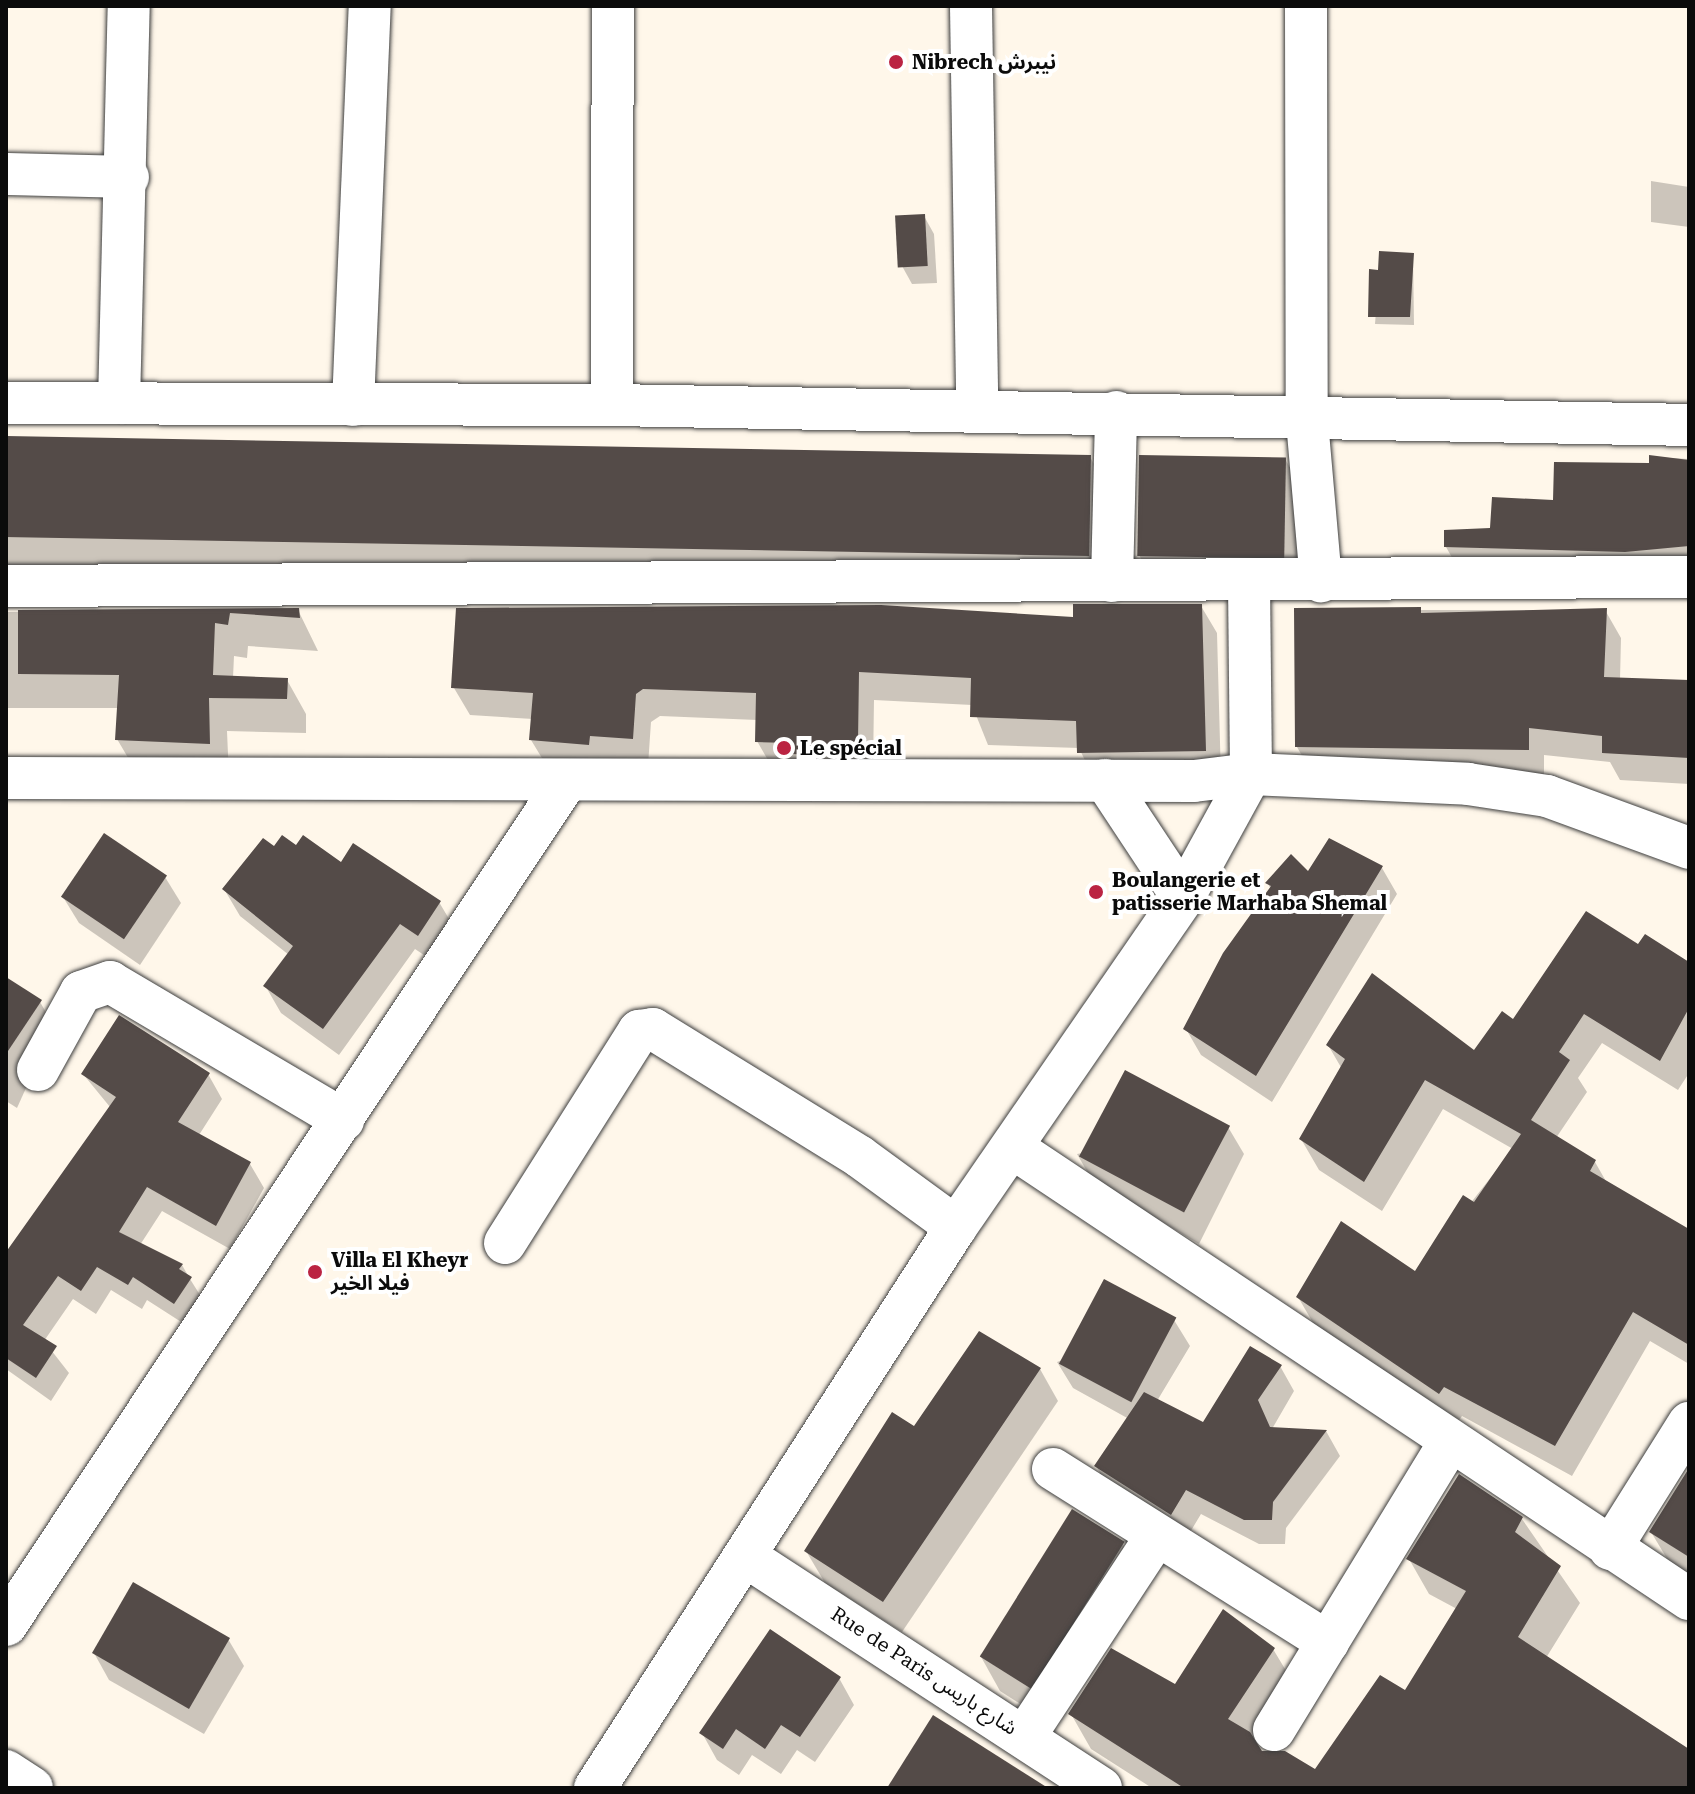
<!DOCTYPE html>
<html>
<head>
<meta charset="utf-8">
<style>
	body { margin:0 }
	#map { position:relative; width:1695px; height:1794px; overflow:hidden; background:#fff7ea; font-family:"Roboto Serif","Noto Sans Arabic",serif }
	div>[style] { position:absolute }
	[style*='--x'] { left:calc(var(--x)*1px); top:calc(var(--y)*1px); width:calc(var(--w)*1px); rotate:calc(var(--a)*1deg) }
	.shadow>* { inset:0; background:#0003 }
	.building>* { inset:0; background:#544b48; transform-origin:0 0 }
	.roads { filter:drop-shadow(0 0 2px #3e3e3e) drop-shadow(0 0 2px #3e3e3e) }
	.minor>* { height:42px; margin:-21px; padding:0 21px; transform-origin:21px; border-radius:21px; background:#fff }
	.dots>* { width:22px; height:22px; translate:-50% -50%; box-sizing:border-box; border:4px solid #fff; border-radius:50% }
	span { translate:-50% -50%; white-space:nowrap; text-align:center; line-height:1.15; -webkit-text-stroke:8px #fff; paint-order:stroke }
	.poi-label { font-size:20px; color:#0b0b0b; font-weight:700 }
	.left { translate:0 -50%; text-align:left }
	.street-label { font-size:20px; color:#0b0b0b }
	.frame { position:absolute; inset:0; border:8px solid #0b0b0b; pointer-events:none }
</style>
</head>
<body>
<div id="map">
	<div class="shadow">
		<i style="clip-path:polygon(1651px 181px,1689px 187px,1689px 227px,1651px 222px)"></i>
		<i style="clip-path:polygon(924px 216px,934px 234px,937px 283px,912px 284px,902px 266px)"></i>
		<i style="clip-path:polygon(1413px 255px,1414px 325px,1375px 324px,1379px 272px)"></i>
		<i style="clip-path:polygon(1090px 457px,1109px 491px,1107px 590px,26px 595px,6px 607px,6px 458px)"></i>
		<i style="clip-path:polygon(1651px 457px,1689px 459px,1689px 567px,1458px 568px,1446px 547px,1651px 466px)"></i>
		<i style="clip-path:polygon(1285px 459px,1305px 494px,1314px 590px,1159px 591px,1139px 555px)"></i>
		<i style="clip-path:polygon(1201px 606px,1217px 633px,1221px 778px,1095px 781px,1079px 748px,988px 745px,972px 705px,874px 700px,873px 769px,773px 769px,757px 741px,757px 720px,660px 716px,651px 722px,648px 766px,548px 768px,531px 740px,533px 719px,470px 715px,454px 688px)"></i>
		<i style="clip-path:polygon(298px 610px,318px 651px,248px 646px,247px 658px,234px 656px,233px 678px,287px 680px,306px 714px,306px 733px,227px 731px,229px 777px,137px 773px,117px 739px,119px 708px,6px 708px,6px 612px)"></i>
		<i style="clip-path:polygon(1296px 610px,1605px 610px,1621px 638px,1620px 680px,1689px 682px,1689px 784px,1620px 780px,1610px 762px,1544px 755px,1544px 777px,1313px 775px,1297px 747px)"></i>
		<i style="clip-path:polygon(274px 848px,296px 848px,439px 902px,455px 929px,433px 961px,415px 949px,339px 1055px,281px 1013px,266px 987px,289px 955px,240px 916px,224px 889px)"></i>
		<i style="clip-path:polygon(1382px 868px,1397px 894px,1272px 1102px,1201px 1055px,1186px 1029px,1271px 889px,1268px 884px)"></i>
		<i style="clip-path:polygon(165px 877px,181px 903px,140px 965px,79px 923px,63px 897px)"></i>
		<i style="clip-path:polygon(1639px 947px,1689px 964px,1689px 1073px,1678px 1090px,1602px 1043px,1578px 1078px,1587px 1092px,1556px 1138px,1595px 1162px,1607px 1183px,1689px 1232px,1689px 1364px,1650px 1341px,1572px 1476px,1462px 1416px,1457px 1423px,1316px 1328px,1298px 1297px,1415px 1274px,1513px 1149px,1443px 1109px,1382px 1211px,1319px 1170px,1301px 1139px,1342px 1069px,1328px 1045px,1475px 1053px)"></i>
		<i style="clip-path:polygon(6px 979px,40px 1002px,54px 1026px,17px 1108px,6px 1101px)"></i>
		<i style="clip-path:polygon(83px 1074px,208px 1074px,222px 1099px,199px 1135px,250px 1164px,264px 1188px,230px 1249px,162px 1211px,140px 1245px,182px 1265px,190px 1279px,205px 1303px,189px 1327px,147px 1300px,142px 1309px,111px 1290px,96px 1314px,73px 1299px,44px 1341px,69px 1373px,51px 1401px,6px 1369px,6px 1256px,110px 1107px)"></i>
		<i style="clip-path:polygon(1228px 1127px,1244px 1154px,1199px 1244px,1092px 1180px,1077px 1154px)"></i>
		<i style="clip-path:polygon(1174px 1320px,1190px 1346px,1157px 1401px,1204px 1425px,1280px 1366px,1294px 1391px,1272px 1429px,1326px 1431px,1340px 1456px,1286px 1528px,1285px 1544px,1259px 1544px,1201px 1514px,1186px 1539px,1110px 1491px,1096px 1466px,1129px 1419px,1073px 1388px,1057px 1362px)"></i>
		<i style="clip-path:polygon(1040px 1369px,1058px 1401px,902px 1632px,825px 1583px,806px 1551px,914px 1429px)"></i>
		<i style="clip-path:polygon(1689px 1472px,1689px 1575px,1669px 1562px,1651px 1532px)"></i>
		<i style="clip-path:polygon(1522px 1519px,1580px 1603px,1546px 1658px,1689px 1751px,1689px 1788px,1152px 1788px,1091px 1749px,1071px 1714px,1175px 1686px,1273px 1649px,1294px 1684px,1255px 1743px,1261px 1753px,1316px 1772px,1406px 1692px,1457px 1609px,1429px 1594px,1409px 1559px)"></i>
		<i style="clip-path:polygon(1122px 1543px,1143px 1579px,1049px 1722px,1000px 1691px,980px 1655px)"></i>
		<i style="clip-path:polygon(228px 1639px,244px 1666px,204px 1734px,109px 1680px,94px 1653px)"></i>
		<i style="clip-path:polygon(839px 1678px,854px 1705px,815px 1762px,797px 1750px,781px 1774px,752px 1755px,739px 1775px,717px 1760px,702px 1733px)"></i>
	</div>
	<div class="building">
		<i style="left:925px;top:214px;width:52px;height:30px;rotate:87deg"></i>
		<i style="clip-path:polygon(1379px 251px,1414px 253px,1410px 317px,1368px 317px,1369px 269px,1378px 270px)"></i>
		<i style="left:1091px;top:455px;width:101px;height:1085px;rotate:91deg"></i>
		<i style="left:1139px;top:455px;width:147px;height:101px;rotate:1deg"></i>
		<i style="clip-path:polygon(1649px 455px,1689px 460px,1689px 546px,1625px 552px,1444px 547px,1444px 530px,1490px 528px,1492px 497px,1553px 500px,1554px 462px,1649px 463px)"></i>
		<i style="clip-path:polygon(1073px 604px,1202px 604px,1206px 751px,1077px 753px,1076px 721px,970px 717px,971px 678px,859px 672px,858px 742px,843px 742px,843px 756px,790px 754px,790px 743px,755px 742px,756px 693px,643px 689px,636px 694px,633px 739px,590px 736px,589px 745px,529px 740px,533px 693px,451px 688px,456px 608px,881px 605px,1073px 617px)"></i>
		<i style="clip-path:polygon(1421px 607px,1421px 613px,1607px 608px,1604px 677px,1689px 680px,1689px 758px,1602px 753px,1602px 736px,1529px 728px,1529px 750px,1295px 747px,1294px 608px)"></i>
		<i style="clip-path:polygon(299px 608px,300px 618px,230px 613px,228px 625px,215px 623px,213px 675px,288px 678px,287px 699px,209px 698px,210px 744px,115px 740px,119px 675px,18px 674px,18px 610px)"></i>
		<i style="left:104px;top:833px;width:76px;height:77px;rotate:34deg"></i>
		<i style="clip-path:polygon(282px 835px,296px 845px,303px 835px,341px 862px,353px 843px,441px 901px,418px 936px,400px 924px,323px 1029px,263px 986px,293px 946px,222px 889px,263px 838px,274px 846px)"></i>
		<i style="clip-path:polygon(1329px 838px,1383px 866px,1256px 1076px,1183px 1029px,1223px 953px,1271px 886px,1265px 883px,1291px 854px,1308px 871px)"></i>
		<i style="clip-path:polygon(1586px 911px,1638px 944px,1645px 934px,1689px 962px,1689px 1008px,1660px 1061px,1584px 1014px,1559px 1052px,1570px 1060px,1531px 1120px,1596px 1160px,1590px 1171px,1689px 1229px,1689px 1345px,1633px 1312px,1555px 1446px,1444px 1387px,1439px 1394px,1296px 1297px,1341px 1221px,1415px 1271px,1463px 1195px,1474px 1202px,1521px 1134px,1425px 1080px,1364px 1182px,1299px 1139px,1345px 1059px,1326px 1045px,1372px 973px,1474px 1050px,1502px 1011px,1513px 1019px)"></i>
		<i style="clip-path:polygon(6px 977px,42px 1000px,6px 1054px)"></i>
		<i style="clip-path:polygon(119px 1015px,210px 1073px,178px 1122px,251px 1162px,216px 1226px,147px 1187px,119px 1232px,183px 1264px,179px 1269px,192px 1277px,174px 1304px,133px 1277px,128px 1285px,97px 1267px,81px 1291px,58px 1276px,23px 1325px,57px 1346px,36px 1378px,6px 1358px,6px 1252px,116px 1097px,81px 1074px)"></i>
		<i style="left:1125px;top:1070px;width:119px;height:98px;rotate:28deg"></i>
		<i style="left:1104px;top:1279px;width:82px;height:96px;rotate:28deg"></i>
		<i style="clip-path:polygon(979px 1331px,1041px 1368px,883px 1602px,804px 1551px,892px 1412px,914px 1426px)"></i>
		<i style="clip-path:polygon(1250px 1346px,1282px 1365px,1258px 1400px,1270px 1427px,1327px 1430px,1273px 1502px,1272px 1520px,1244px 1520px,1186px 1490px,1171px 1515px,1094px 1466px,1144px 1392px,1203px 1422px)"></i>
		<i style="clip-path:polygon(1689px 1468px,1689px 1557px,1649px 1532px)"></i>
		<i style="clip-path:polygon(1459px 1474px,1523px 1517px,1515px 1532px,1561px 1566px,1518px 1637px,1689px 1749px,1689px 1788px,1184px 1788px,1068px 1714px,1111px 1648px,1175px 1684px,1223px 1609px,1275px 1648px,1228px 1719px,1250px 1732px,1262px 1751px,1285px 1751px,1315px 1769px,1380px 1675px,1405px 1690px,1466px 1591px,1406px 1559px)"></i>
		<i style="left:1072px;top:1509px;width:62px;height:174px;rotate:32deg"></i>
		<i style="left:133px;top:1582px;width:112px;height:82px;rotate:30deg"></i>
		<i style="clip-path:polygon(770px 1629px,841px 1677px,800px 1737px,781px 1725px,765px 1749px,736px 1729px,723px 1749px,699px 1733px)"></i>
		<i style="clip-path:polygon(933px 1715px,1048px 1788px,887px 1788px)"></i>
	</div>
	<div class="roads">
		<div class="minor">
			<i style="--x:971;--y:6;--w:404;--a:89.1"></i>
			<i style="--x:1306;--y:6;--w:415;--a:89.9"></i>
			<i style="--x:1307;--y:421;--w:161;--a:85"></i>
			<i style="--x:6;--y:174;--w:122;--a:1.4"></i>
			<i style="--x:6;--y:403;--w:606;--a:0.19"></i>
			<i style="--x:612;--y:405;--w:1077;--a:1.06"></i>
			<i style="--x:119;--y:403;--w:397;--a:-88.6"></i>
			<i style="--x:353;--y:405;--w:399;--a:-87.6"></i>
			<i style="--x:612;--y:405;--w:399;--a:-89.9"></i>
			<i style="--x:1112;--y:581;--w:169;--a:-88.6"></i>
			<i style="--x:6;--y:586;--w:1683;--a:-0.31"></i>
			<i style="--x:6;--y:778;--w:1188;--a:0.14"></i>
			<i style="--x:1194;--y:781;--w:57;--a:-7"></i>
			<i style="--x:1251;--y:774;--w:217;--a:2.6"></i>
			<i style="--x:1468;--y:784;--w:80;--a:8.6"></i>
			<i style="--x:1547;--y:796;--w:151;--a:20.1"></i>
			<i style="--x:1105;--y:780;--w:141;--a:56.5"></i>
			<i style="--x:38;--y:1070;--w:89;--a:-61.1"></i>
			<i style="--x:81;--y:992;--w:31;--a:-19"></i>
			<i style="--x:110;--y:982;--w:271;--a:30.6"></i>
			<i style="--x:1013;--y:1148;--w:813;--a:33.71"></i>
			<i style="--x:505;--y:1243;--w:251;--a:-57.7"></i>
			<i style="--x:639;--y:1031;--w:14;--a:-8"></i>
			<i style="--x:653;--y:1029;--w:243;--a:31.7"></i>
			<i style="--x:860;--y:1157;--w:119;--a:36.1"></i>
			<i style="--x:1053;--y:1469;--w:325;--a:32.2"></i>
			<i style="--x:1610;--y:1549;--w:149;--a:-57.9"></i>
			<i style="--x:745;--y:1556;--w:425;--a:33.1"></i>
			<i style="--x:6;--y:1625;--w:1011;--a:-56.42"></i>
			<i style="--x:1274;--y:1730;--w:338;--a:-58.6"></i>
			<i style="--x:1025;--y:1736;--w:240;--a:-56.7"></i>
			<i style="--x:6;--y:1771;--w:31;--a:33"></i>
			<i style="--x:595;--y:1788;--w:667;--a:-57.24"></i>
			<i style="--x:956;--y:1227;--w:400;--a:-55.4"></i>
			<i style="--x:1183;--y:898;--w:141;--a:-61.3"></i>
			<i style="--x:1251;--y:774;--w:191;--a:-90.6"></i>
		</div>
	</div>
	<div class="dots">
		<i style="left:896px;top:62px;background:#bb2442"></i>
		<i style="left:784px;top:748px;background:#bb2442"></i>
		<i style="left:1096px;top:892px;background:#bb2442"></i>
		<i style="left:315px;top:1272px;background:#bb2442"></i>
	</div>
	<div class="poi-label">
		<span class="left" style="left:912px;top:62px">Nibrech نيبرش</span>
		<span class="left" style="left:800px;top:748px">Le spécial</span>
		<span class="left" style="left:1112px;top:892px">Boulangerie et<br>patisserie Marhaba Shemal</span>
		<span class="left" style="left:331px;top:1272px">Villa El Kheyr<br>فيلا الخير</span>
	</div>
	<div class="street-label">
		<span style="left:924px;top:1671px;rotate:33deg">Rue de Paris شارع باريس</span>
	</div>
	<div class="frame"></div>
</div>
</body>
</html>
